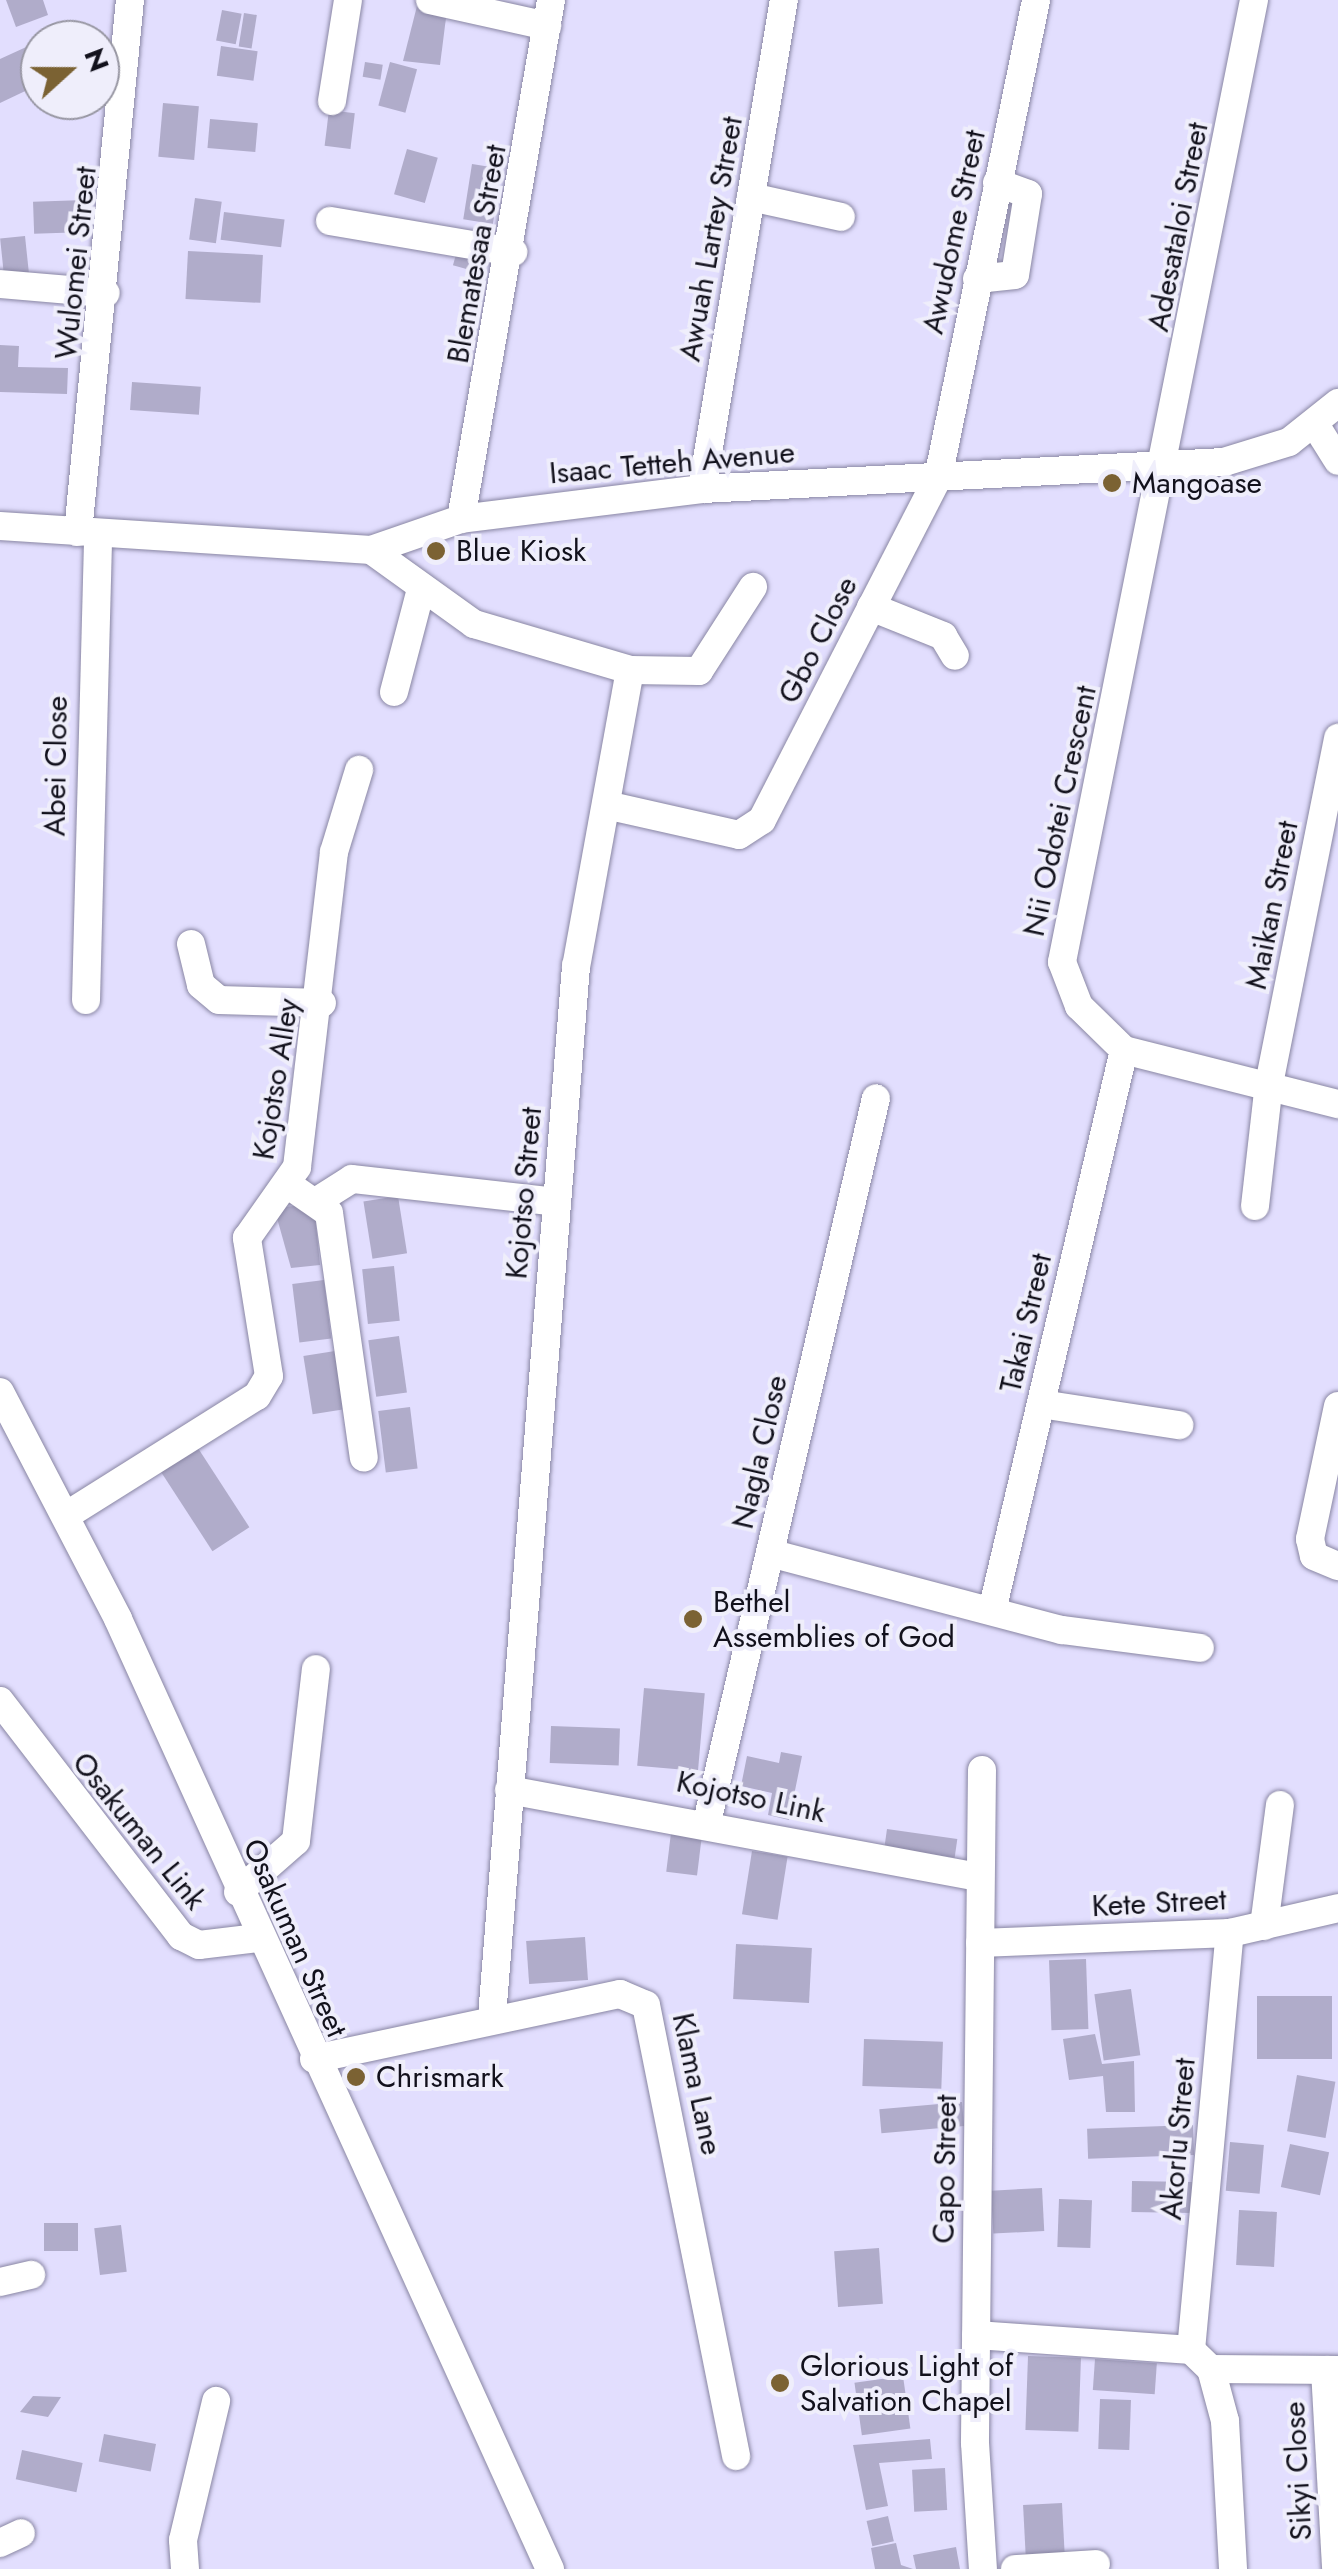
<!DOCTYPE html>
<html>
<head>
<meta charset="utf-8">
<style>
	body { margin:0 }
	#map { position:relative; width:1338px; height:2569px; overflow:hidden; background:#e2defe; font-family:Jost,sans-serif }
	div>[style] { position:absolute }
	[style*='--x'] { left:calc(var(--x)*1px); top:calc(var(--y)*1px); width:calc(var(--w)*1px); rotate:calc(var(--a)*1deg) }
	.building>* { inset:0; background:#b0acca; transform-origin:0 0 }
	.roads { filter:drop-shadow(0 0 2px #8986a3) drop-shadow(0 0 2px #8986a3) }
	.minor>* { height:28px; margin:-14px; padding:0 14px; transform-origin:14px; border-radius:14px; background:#fff }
	.dots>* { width:28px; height:28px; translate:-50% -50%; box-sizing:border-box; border:5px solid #efeefb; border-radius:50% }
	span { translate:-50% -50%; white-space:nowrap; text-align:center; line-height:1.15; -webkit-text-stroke:8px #efeefb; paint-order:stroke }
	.street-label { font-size:30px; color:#12111c }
	.poi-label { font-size:30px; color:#12111c }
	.left { translate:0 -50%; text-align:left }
	.north { position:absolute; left:20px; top:20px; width:100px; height:100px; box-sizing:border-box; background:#efeefb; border:2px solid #9796a2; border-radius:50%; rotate:69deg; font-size:28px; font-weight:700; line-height:40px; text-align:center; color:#12111c }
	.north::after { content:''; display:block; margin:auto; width:35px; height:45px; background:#7b6233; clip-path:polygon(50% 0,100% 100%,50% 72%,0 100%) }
</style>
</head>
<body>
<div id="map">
	<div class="building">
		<i style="clip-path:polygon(6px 0,43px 0,48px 15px,16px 27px)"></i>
		<i style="clip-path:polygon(417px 6px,447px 10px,440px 65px,403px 61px)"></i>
		<i style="left:222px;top:10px;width:20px;height:31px;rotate:11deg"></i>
		<i style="left:244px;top:13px;width:13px;height:34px;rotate:9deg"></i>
		<i style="clip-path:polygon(35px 43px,40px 84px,0 103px,0 59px)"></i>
		<i style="left:221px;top:46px;width:37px;height:30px;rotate:8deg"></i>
		<i style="left:365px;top:62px;width:18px;height:15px;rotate:9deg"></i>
		<i style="left:390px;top:62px;width:28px;height:45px;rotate:15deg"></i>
		<i style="left:163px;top:103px;width:36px;height:54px;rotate:5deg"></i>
		<i style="left:329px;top:110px;width:26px;height:36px;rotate:7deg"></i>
		<i style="left:210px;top:119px;width:48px;height:29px;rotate:5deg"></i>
		<i style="left:407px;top:149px;width:32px;height:47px;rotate:16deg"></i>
		<i style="left:472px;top:164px;width:30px;height:56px;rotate:9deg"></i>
		<i style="left:195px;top:198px;width:27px;height:42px;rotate:8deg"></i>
		<i style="left:85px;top:200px;width:32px;height:52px;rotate:88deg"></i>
		<i style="left:224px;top:212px;width:61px;height:28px;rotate:7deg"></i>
		<i style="left:25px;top:236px;width:38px;height:25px;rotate:84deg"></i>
		<i style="left:459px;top:244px;width:15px;height:22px;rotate:16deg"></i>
		<i style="left:188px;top:251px;width:75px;height:48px;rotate:3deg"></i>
		<i style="clip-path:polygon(0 345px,19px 346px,18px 367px,68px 368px,67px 394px,0 392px)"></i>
		<i style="left:132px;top:382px;width:69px;height:28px;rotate:4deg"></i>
		<i style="left:398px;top:1196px;width:58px;height:35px;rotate:81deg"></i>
		<i style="clip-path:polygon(314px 1204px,320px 1265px,291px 1268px,277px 1218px,284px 1207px)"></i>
		<i style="left:394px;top:1266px;width:55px;height:32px;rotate:84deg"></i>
		<i style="left:324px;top:1280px;width:59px;height:32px;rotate:83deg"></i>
		<i style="left:399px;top:1336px;width:57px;height:31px;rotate:82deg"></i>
		<i style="left:335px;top:1351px;width:59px;height:32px;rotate:81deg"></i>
		<i style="left:410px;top:1407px;width:62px;height:32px;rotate:83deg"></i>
		<i style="left:196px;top:1445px;width:98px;height:44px;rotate:57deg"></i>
		<i style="left:644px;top:1688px;width:61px;height:78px;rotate:5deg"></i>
		<i style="left:551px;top:1726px;width:69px;height:37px;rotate:2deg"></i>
		<i style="clip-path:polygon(781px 1752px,802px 1756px,789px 1820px,768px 1815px,772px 1793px,741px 1786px,747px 1756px,779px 1763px)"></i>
		<i style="left:887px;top:1829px;width:71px;height:19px;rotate:8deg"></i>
		<i style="left:671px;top:1833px;width:31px;height:39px;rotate:7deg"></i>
		<i style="left:752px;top:1851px;width:36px;height:64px;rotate:9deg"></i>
		<i style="left:585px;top:1937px;width:43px;height:59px;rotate:86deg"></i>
		<i style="left:736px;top:1944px;width:76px;height:55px;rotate:3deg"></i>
		<i style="left:1086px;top:1959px;width:70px;height:37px;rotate:88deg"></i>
		<i style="left:1131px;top:1989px;width:67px;height:37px;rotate:82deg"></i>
		<i style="left:1257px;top:1996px;width:75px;height:63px"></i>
		<i style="clip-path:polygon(1095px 2034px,1102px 2064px,1134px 2061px,1135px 2112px,1106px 2112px,1103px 2076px,1069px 2080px,1063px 2039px)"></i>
		<i style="left:864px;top:2039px;width:79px;height:47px;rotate:2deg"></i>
		<i style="left:1297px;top:2075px;width:39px;height:57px;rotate:10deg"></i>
		<i style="left:962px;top:2102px;width:24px;height:83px;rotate:85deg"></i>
		<i style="left:1193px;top:2125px;width:30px;height:106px;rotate:88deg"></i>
		<i style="left:1230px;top:2142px;width:34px;height:49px;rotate:5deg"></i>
		<i style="left:1290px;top:2144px;width:40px;height:44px;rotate:12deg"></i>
		<i style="left:1132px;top:2181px;width:60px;height:31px;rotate:1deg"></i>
		<i style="left:1042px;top:2188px;width:43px;height:51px;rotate:87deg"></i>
		<i style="left:1059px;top:2199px;width:33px;height:48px;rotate:2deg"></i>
		<i style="left:1239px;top:2210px;width:38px;height:55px;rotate:3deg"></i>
		<i style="left:44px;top:2223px;width:34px;height:28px"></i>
		<i style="left:121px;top:2225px;width:47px;height:27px;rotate:83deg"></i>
		<i style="left:879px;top:2248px;width:56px;height:45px;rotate:86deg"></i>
		<i style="left:1028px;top:2356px;width:53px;height:74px;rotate:2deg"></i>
		<i style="left:1095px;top:2359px;width:62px;height:31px;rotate:4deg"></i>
		<i style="left:903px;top:2376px;width:53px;height:49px;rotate:82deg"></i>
		<i style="clip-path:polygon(33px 2396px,61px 2397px,48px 2417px,20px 2412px)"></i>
		<i style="left:1100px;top:2399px;width:31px;height:50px;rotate:2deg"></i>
		<i style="left:104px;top:2434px;width:53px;height:28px;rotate:11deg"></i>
		<i style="clip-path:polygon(930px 2439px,932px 2459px,879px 2463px,888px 2506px,866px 2510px,853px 2445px)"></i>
		<i style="left:22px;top:2450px;width:62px;height:30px;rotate:12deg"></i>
		<i style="left:945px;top:2468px;width:42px;height:33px;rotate:87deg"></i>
		<i style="left:1062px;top:2503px;width:55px;height:39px;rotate:87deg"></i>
		<i style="left:888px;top:2516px;width:26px;height:22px;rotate:77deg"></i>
		<i style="clip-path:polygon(896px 2543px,901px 2565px,913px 2569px,875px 2569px,871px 2548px)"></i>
		<i style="clip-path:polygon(956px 2547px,960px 2569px,916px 2569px,913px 2555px)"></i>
	</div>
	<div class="roads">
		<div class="minor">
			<i style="--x:430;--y:0;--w:120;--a:12.5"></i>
			<i style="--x:1254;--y:0;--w:981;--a:101.29"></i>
			<i style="--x:1062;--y:962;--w:47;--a:68.9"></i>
			<i style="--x:1079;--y:1006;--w:63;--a:44.4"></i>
			<i style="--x:1124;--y:1050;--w:221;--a:14.2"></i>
			<i style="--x:332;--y:101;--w:102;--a:-81"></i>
			<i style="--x:751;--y:197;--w:92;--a:12.5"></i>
			<i style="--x:330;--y:221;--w:186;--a:9.6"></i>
			<i style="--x:977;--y:279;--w:38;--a:-6"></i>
			<i style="--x:1015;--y:275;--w:82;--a:-80.9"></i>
			<i style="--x:1028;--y:194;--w:33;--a:-160"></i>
			<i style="--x:0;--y:284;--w:106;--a:4.9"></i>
			<i style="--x:1316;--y:426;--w:41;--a:57.8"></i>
			<i style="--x:702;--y:489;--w:496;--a:-80.5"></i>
			<i style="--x:461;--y:519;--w:527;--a:-80.16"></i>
			<i style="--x:0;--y:526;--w:372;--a:3.7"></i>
			<i style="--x:371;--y:550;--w:95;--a:-19"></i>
			<i style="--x:461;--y:519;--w:243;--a:-7.1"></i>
			<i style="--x:702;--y:489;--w:523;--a:-2.96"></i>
			<i style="--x:1224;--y:462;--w:68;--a:-17.1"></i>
			<i style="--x:1289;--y:442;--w:63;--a:-38.5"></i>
			<i style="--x:78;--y:532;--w:535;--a:-84.42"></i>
			<i style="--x:371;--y:550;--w:127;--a:35.7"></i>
			<i style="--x:474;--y:624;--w:163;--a:16.4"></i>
			<i style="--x:630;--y:670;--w:301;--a:100.3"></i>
			<i style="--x:576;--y:966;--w:1053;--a:94.57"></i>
			<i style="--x:871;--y:607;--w:78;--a:21.9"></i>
			<i style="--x:943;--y:636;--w:23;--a:59"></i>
			<i style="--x:630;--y:670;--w:69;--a:0.8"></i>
			<i style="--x:699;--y:671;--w:100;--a:-57.3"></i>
			<i style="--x:394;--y:692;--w:102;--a:-75.3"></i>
			<i style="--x:606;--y:805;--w:136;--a:12.7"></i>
			<i style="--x:739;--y:835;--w:27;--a:-33"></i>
			<i style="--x:762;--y:820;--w:385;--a:-62.8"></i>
			<i style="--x:938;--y:478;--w:488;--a:-78.4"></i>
			<i style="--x:191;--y:944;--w:42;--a:76.3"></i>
			<i style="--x:201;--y:985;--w:23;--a:40"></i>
			<i style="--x:219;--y:1000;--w:103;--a:1.7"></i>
			<i style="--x:86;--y:1000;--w:466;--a:-88.5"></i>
			<i style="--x:290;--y:1186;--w:47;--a:34.7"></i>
			<i style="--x:329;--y:1213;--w:247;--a:81.9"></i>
			<i style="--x:317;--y:1201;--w:41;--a:-32.2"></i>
			<i style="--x:352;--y:1179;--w:205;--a:6.4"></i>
			<i style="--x:1255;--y:1206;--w:123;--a:-83.5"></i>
			<i style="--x:1269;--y:1084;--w:353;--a:-78.7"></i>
			<i style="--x:0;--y:1392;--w:256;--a:62.5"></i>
			<i style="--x:118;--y:1619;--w:1044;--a:65.55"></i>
			<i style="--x:1041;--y:1404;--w:140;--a:8.7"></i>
			<i style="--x:1338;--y:1406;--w:136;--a:101.9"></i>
			<i style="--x:1310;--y:1539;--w:17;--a:77"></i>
			<i style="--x:1314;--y:1556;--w:26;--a:23"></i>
			<i style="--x:67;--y:1515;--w:224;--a:-32.1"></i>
			<i style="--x:257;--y:1396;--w:23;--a:-59"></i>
			<i style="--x:269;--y:1376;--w:140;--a:-99.1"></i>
			<i style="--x:247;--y:1238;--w:87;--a:-54.8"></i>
			<i style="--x:297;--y:1167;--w:317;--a:-83.3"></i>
			<i style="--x:334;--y:852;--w:86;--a:-73"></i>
			<i style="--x:770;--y:1553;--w:302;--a:14.8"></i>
			<i style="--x:1062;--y:1630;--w:139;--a:7.4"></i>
			<i style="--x:992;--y:1611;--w:576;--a:-76.76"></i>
			<i style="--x:0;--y:1701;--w:297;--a:52.4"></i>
			<i style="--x:181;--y:1936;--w:20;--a:27"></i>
			<i style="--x:199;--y:1945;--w:59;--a:-6.8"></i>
			<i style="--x:982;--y:1770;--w:673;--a:90.6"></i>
			<i style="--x:975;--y:2443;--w:126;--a:86.4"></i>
			<i style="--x:509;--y:1790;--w:477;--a:10.5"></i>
			<i style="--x:707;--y:1822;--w:743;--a:-76.86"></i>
			<i style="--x:238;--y:1892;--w:77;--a:-41.3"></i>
			<i style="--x:296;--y:1841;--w:173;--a:-83.4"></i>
			<i style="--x:1264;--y:1926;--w:122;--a:-82.5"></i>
			<i style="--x:980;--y:1943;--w:250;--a:-2.3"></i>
			<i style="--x:1230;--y:1933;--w:111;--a:-13"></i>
			<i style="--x:314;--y:2059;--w:313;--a:-12"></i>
			<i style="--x:620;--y:1994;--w:28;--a:23"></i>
			<i style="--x:646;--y:2005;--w:460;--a:78.7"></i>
			<i style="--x:0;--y:2282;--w:32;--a:-13"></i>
			<i style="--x:976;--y:2335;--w:216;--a:4"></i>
			<i style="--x:1191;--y:2350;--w:28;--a:44"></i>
			<i style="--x:1211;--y:2369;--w:127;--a:0.5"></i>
			<i style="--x:1191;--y:2350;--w:419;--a:-84.7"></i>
			<i style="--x:1211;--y:2369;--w:54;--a:74.9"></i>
			<i style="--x:1225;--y:2421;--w:148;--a:86.9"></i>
			<i style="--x:1325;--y:2370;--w:199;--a:86.8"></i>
			<i style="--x:0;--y:2543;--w:23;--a:-25"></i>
			<i style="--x:185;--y:2569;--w:29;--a:-94"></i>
			<i style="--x:183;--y:2540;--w:143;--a:-76.6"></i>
			<i style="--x:1015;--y:2569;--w:81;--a:-3.5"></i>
		</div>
	</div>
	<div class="dots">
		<i style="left:1112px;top:483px;background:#7b6233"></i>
		<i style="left:436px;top:551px;background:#7b6233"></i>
		<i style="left:693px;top:1619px;background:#7b6233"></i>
		<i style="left:356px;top:2077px;background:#7b6233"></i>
		<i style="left:780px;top:2383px;background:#7b6233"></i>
	</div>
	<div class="street-label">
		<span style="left:1178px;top:227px;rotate:-79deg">Adesataloi Street</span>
		<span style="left:954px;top:232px;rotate:-78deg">Awudome Street</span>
		<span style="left:711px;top:239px;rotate:-80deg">Awuah Lartey Street</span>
		<span style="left:477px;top:254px;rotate:-80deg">Blematesaa Street</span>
		<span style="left:76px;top:263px;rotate:-84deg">Wulomei Street</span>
		<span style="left:672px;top:463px;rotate:-5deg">Isaac Tetteh Avenue</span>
		<span style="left:818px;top:640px;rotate:-63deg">Gbo Close</span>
		<span style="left:56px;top:766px;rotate:-89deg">Abei Close</span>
		<span style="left:1060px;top:811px;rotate:-78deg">Nii Odotei Crescent</span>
		<span style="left:1272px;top:905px;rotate:-79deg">Maikan Street</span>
		<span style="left:276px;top:1079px;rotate:-81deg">Kojotso Alley</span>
		<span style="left:524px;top:1193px;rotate:-85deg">Kojotso Street</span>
		<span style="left:1026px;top:1323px;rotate:-77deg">Takai Street</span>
		<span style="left:760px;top:1452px;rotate:-77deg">Nagla Close</span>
		<span style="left:751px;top:1797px;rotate:12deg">Kojotso Link</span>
		<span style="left:139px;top:1831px;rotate:51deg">Osakuman Link</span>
		<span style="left:1159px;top:1903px;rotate:-3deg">Kete Street</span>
		<span style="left:295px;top:1938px;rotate:66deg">Osakuman Street</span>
		<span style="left:697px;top:2084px;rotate:78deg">Klama Lane</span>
		<span style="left:1178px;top:2139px;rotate:-85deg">Akorlu Street</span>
		<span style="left:945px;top:2169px;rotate:-89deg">Capo Street</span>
		<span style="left:1298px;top:2471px;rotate:-93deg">Sikyi Close</span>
	</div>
	<div class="poi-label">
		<span class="left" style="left:1132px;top:483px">Mangoase</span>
		<span class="left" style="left:456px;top:551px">Blue Kiosk</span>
		<span class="left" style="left:713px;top:1619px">Bethel<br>Assemblies of God</span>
		<span class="left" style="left:376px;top:2077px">Chrismark</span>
		<span class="left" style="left:800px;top:2383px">Glorious Light of<br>Salvation Chapel</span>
	</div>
	<div class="north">N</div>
</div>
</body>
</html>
